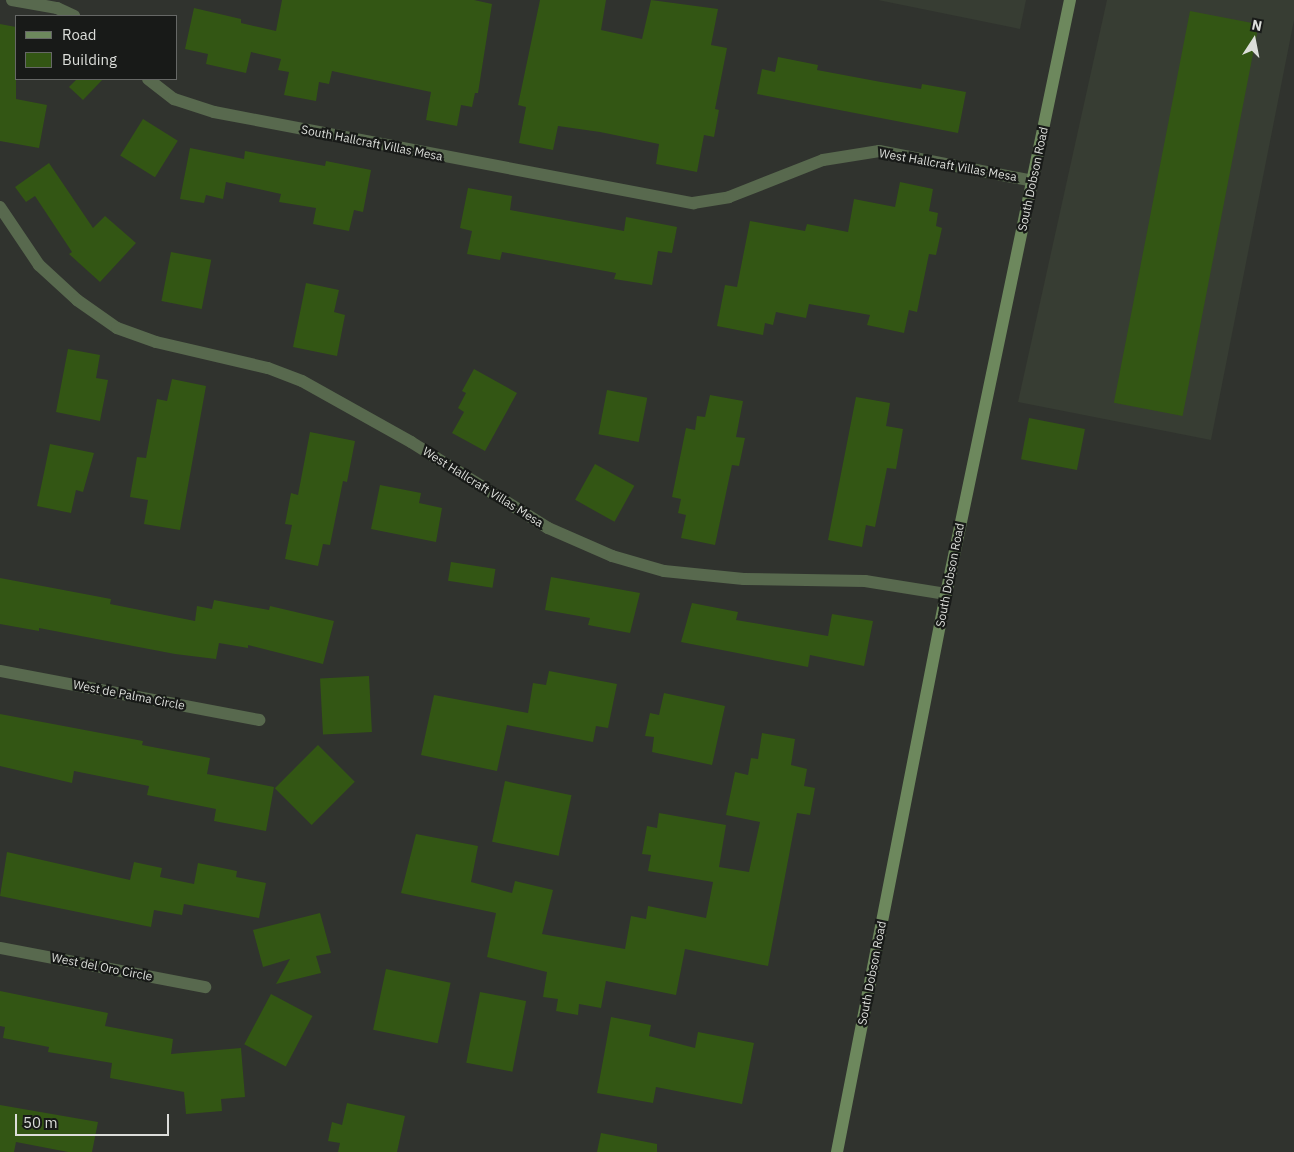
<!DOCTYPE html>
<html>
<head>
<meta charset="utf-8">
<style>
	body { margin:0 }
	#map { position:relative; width:1294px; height:1152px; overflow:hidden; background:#30332e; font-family:"IBM Plex Sans",sans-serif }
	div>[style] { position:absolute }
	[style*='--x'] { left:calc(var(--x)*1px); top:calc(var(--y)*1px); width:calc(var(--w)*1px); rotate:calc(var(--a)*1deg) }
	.built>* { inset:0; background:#373d33 }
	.building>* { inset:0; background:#335614; transform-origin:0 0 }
	.minor>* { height:12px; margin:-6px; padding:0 6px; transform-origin:6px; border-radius:6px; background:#58694e }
	.secondary>* { height:12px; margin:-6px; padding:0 6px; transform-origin:6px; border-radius:6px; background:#6d885d }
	span { translate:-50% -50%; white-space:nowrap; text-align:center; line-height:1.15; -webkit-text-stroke:4.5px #181a18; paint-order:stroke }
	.street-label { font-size:12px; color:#dcdeda }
	.legend { position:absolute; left:15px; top:15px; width:162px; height:65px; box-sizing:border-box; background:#181a18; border:1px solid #666866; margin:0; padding:6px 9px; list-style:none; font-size:15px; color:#dcdeda }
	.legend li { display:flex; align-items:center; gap:10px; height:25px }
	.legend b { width:25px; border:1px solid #666866 }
	.north { position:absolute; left:1229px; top:15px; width:50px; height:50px; -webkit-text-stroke:4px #181a18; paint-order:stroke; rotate:11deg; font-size:14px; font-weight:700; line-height:20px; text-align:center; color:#dcdeda }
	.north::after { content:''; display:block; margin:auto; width:18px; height:22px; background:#dcdeda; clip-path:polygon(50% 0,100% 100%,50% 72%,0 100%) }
	.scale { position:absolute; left:15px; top:1114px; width:154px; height:22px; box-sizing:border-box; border:2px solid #dcdeda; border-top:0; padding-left:6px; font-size:15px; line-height:18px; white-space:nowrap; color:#dcdeda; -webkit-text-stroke:4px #181a18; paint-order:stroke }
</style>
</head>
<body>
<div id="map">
	<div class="built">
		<i style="clip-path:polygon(878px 0,1026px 0,1020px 29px)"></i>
		<i style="clip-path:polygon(1107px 0,1294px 0,1294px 20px,1211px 440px,1018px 402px)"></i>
	</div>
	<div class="building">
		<i style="clip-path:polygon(282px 0,474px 0,492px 4px,478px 93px,475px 93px,472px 107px,461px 105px,457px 126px,426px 120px,431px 92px,332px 71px,329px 84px,319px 82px,316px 101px,284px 95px,289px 72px,278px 70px,281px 59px,251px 52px,246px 73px,206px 64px,208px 54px,185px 49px,194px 8px,241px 19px,241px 23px,276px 31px)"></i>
		<i style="clip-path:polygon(540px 0,606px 0,601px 30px,642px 39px,651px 0,718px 9px,711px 45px,727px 48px,715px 109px,719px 110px,714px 137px,704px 135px,697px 172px,656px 164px,659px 144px,600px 132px,558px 126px,553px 150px,519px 143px,526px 107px,518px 105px)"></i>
		<i style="left:1190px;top:11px;width:70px;height:399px;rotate:11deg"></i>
		<i style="clip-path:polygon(0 24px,16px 27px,16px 99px,47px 105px,39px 148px,0 141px)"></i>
		<i style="clip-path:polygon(778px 57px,818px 65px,817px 70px,881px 82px,921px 89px,922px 84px,966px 92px,958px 133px,757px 94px,762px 69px,775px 72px)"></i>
		<i style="clip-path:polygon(77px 79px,103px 79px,83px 100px,69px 87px)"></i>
		<i style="left:143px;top:119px;width:41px;height:43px;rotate:32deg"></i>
		<i style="clip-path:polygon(190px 148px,244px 159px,245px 151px,325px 166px,326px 161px,371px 170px,363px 212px,354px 210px,349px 231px,313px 224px,316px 208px,279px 202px,281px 194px,226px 182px,223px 199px,206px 195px,204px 203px,180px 199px)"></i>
		<i style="clip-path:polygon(49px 163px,93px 228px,105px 216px,136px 243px,100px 282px,69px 254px,72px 252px,35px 196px,26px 202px,15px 187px)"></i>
		<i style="clip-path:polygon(900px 182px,933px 189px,929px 211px,938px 213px,936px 226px,942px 228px,936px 255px,929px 254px,917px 312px,909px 310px,904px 333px,867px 325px,870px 315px,809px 304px,806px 318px,776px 312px,773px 325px,765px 323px,763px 335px,717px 326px,725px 285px,737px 287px,750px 221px,805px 231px,807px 224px,848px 232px,854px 199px,895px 207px)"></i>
		<i style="clip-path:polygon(468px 188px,512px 196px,510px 210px,624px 231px,626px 217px,677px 227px,672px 253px,658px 251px,652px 285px,614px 279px,616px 273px,502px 252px,500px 260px,467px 254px,472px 231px,460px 228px)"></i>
		<i style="left:171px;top:252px;width:41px;height:50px;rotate:11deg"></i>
		<i style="clip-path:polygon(306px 283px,339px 290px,334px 312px,345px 315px,337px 356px,293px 347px)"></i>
		<i style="clip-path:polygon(68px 349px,100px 355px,96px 378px,108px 380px,100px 421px,56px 412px)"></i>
		<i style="clip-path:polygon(474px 369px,517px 393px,485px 451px,452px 433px,464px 412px,458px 408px,466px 393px,462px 391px)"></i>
		<i style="clip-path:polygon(172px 379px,206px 386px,180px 530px,144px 524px,148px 500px,130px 497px,137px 457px,146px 458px,157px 399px,167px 401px)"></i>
		<i style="left:607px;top:390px;width:41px;height:45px;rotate:11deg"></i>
		<i style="clip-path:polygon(710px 395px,743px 401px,736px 437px,745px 438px,739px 466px,732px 465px,715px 545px,681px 538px,686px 515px,678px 513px,681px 499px,672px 497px,686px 428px,695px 430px,697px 416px,705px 417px)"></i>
		<i style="clip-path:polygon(856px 397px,890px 403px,886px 426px,903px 429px,896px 469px,887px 468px,875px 527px,866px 525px,862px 547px,828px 540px)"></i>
		<i style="left:1029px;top:418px;width:57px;height:42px;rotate:11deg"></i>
		<i style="clip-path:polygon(310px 432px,355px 441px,347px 482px,343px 481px,330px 545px,323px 544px,318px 566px,285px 559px,292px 525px,285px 524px,291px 493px,298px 495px)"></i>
		<i style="clip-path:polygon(50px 444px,94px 453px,83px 492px,76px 490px,71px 513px,37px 506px)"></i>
		<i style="left:595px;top:464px;width:45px;height:41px;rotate:29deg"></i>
		<i style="clip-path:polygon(380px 485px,421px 493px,419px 503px,442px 508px,436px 542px,371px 529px)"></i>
		<i style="left:451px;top:562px;width:45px;height:19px;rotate:9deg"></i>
		<i style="clip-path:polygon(551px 577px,640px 593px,630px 633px,588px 625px,590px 618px,545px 610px)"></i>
		<i style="clip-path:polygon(0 578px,111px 599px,110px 604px,195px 621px,197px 606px,212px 609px,214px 600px,269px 610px,270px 606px,334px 621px,323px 664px,248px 645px,248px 648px,219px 643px,216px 659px,175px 654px,39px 628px,39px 631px,0 624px)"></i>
		<i style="clip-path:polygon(692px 603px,738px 612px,736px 620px,828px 636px,832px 614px,873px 621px,864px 666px,810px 655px,808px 667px,681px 642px)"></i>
		<i style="clip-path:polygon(549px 671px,617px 684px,608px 728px,596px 726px,593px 742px,507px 725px,497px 771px,421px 755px,434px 695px,528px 713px,533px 683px,546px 685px)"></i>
		<i style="left:369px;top:676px;width:56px;height:49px;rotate:87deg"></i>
		<i style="clip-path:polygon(664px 693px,725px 706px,712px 765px,652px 752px,654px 737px,645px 736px,650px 713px,659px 715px)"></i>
		<i style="clip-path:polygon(0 714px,143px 741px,142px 745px,210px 758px,207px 774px,274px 787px,266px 831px,214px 821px,216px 809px,147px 795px,149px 786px,74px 771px,72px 783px,0 766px)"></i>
		<i style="clip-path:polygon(762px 733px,795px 739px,791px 765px,807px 769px,804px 786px,815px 788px,810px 815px,797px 813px,768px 966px,685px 949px,676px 995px,606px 981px,601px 1008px,579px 1004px,578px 1015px,556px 1011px,558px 999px,543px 997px,547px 972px,487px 957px,496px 913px,401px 893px,416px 834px,478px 846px,471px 882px,512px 893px,515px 881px,553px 890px,542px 934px,625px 949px,631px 916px,646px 919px,648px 906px,706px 918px,713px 882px,648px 871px,651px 855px,642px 854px,647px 826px,657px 828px,659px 813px,726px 825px,719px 867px,749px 872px,760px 822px,726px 815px,735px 772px,748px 775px,751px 758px,758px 759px)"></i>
		<i style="left:318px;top:745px;width:52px;height:61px;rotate:45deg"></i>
		<i style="left:505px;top:781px;width:68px;height:62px;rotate:12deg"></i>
		<i style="clip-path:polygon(7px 852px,130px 880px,134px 862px,162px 868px,160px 877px,194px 884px,198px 863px,237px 871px,236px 877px,266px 883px,259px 918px,184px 904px,182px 915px,154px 910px,151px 927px,0 896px)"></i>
		<i style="clip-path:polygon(320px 913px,331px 953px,316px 956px,321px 973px,276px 984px,290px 959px,263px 967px,253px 930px)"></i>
		<i style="left:386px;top:969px;width:66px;height:62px;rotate:12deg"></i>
		<i style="clip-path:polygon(0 991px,108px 1013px,105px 1026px,173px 1039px,171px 1054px,241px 1048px,245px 1097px,221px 1099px,222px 1111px,186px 1114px,184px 1092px,110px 1078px,112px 1063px,48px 1052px,49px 1047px,3px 1038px,5px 1027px,0 1026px)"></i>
		<i style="left:480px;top:992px;width:47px;height:72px;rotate:11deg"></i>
		<i style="left:271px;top:994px;width:47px;height:57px;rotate:28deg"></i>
		<i style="clip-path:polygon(611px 1017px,651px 1025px,649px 1036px,695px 1048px,698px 1032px,754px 1043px,742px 1104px,656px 1087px,653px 1103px,597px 1093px)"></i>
		<i style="clip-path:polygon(347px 1103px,405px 1116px,397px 1152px,338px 1152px,340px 1143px,328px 1141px,332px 1122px,342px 1125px)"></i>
		<i style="clip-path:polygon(0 1105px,98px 1122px,92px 1152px,68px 1152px,16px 1142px,14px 1152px,0 1152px)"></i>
		<i style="clip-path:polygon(601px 1133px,657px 1144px,657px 1152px,597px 1152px)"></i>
	</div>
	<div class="minor">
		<i style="--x:12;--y:0;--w:46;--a:10.1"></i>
		<i style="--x:57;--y:8;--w:19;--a:25"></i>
		<i style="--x:148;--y:79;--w:33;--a:38"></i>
		<i style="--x:174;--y:99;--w:42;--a:18"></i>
		<i style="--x:214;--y:112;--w:488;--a:10.8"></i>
		<i style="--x:693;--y:203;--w:36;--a:-9"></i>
		<i style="--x:729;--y:197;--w:101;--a:-21.5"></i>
		<i style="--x:823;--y:160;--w:57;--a:-9.1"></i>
		<i style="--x:879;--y:151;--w:157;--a:11"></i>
		<i style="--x:0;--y:207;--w:70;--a:56.1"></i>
		<i style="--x:39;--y:265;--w:52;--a:42.6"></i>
		<i style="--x:77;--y:300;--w:49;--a:35"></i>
		<i style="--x:117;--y:328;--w:41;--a:19.7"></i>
		<i style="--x:156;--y:342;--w:115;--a:13.1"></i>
		<i style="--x:268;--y:368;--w:36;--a:21"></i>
		<i style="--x:302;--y:381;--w:125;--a:29.2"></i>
		<i style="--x:411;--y:442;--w:162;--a:32.1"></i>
		<i style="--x:548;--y:528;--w:70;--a:23.6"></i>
		<i style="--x:612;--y:556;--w:54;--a:16.1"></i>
		<i style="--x:664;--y:571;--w:80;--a:5.7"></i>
		<i style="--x:744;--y:579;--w:121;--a:0.9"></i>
		<i style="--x:865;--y:581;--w:82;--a:9.1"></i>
		<i style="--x:0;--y:671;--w:264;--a:10.7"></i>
		<i style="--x:0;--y:948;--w:209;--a:10.8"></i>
	</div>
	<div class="secondary">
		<i style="--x:837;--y:1152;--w:569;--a:-78.95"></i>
		<i style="--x:946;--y:594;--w:607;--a:-78.21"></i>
	</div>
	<div class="street-label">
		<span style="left:372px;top:143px;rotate:11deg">South Hallcraft Villas Mesa</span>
		<span style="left:948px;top:165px;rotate:10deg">West Hallcraft Villas Mesa</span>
		<span style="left:1033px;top:179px;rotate:-78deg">South Dobson Road</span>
		<span style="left:483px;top:487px;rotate:32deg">West Hallcraft Villas Mesa</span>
		<span style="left:950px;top:575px;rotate:-79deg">South Dobson Road</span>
		<span style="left:129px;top:695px;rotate:11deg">West de Palma Circle</span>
		<span style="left:102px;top:967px;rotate:11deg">West del Oro Circle</span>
		<span style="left:872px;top:973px;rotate:-79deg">South Dobson Road</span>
	</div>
	<ul class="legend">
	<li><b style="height:6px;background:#6d885d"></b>Road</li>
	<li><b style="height:14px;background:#335614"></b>Building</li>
	</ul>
	<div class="north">N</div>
	<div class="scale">50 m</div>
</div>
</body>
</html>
